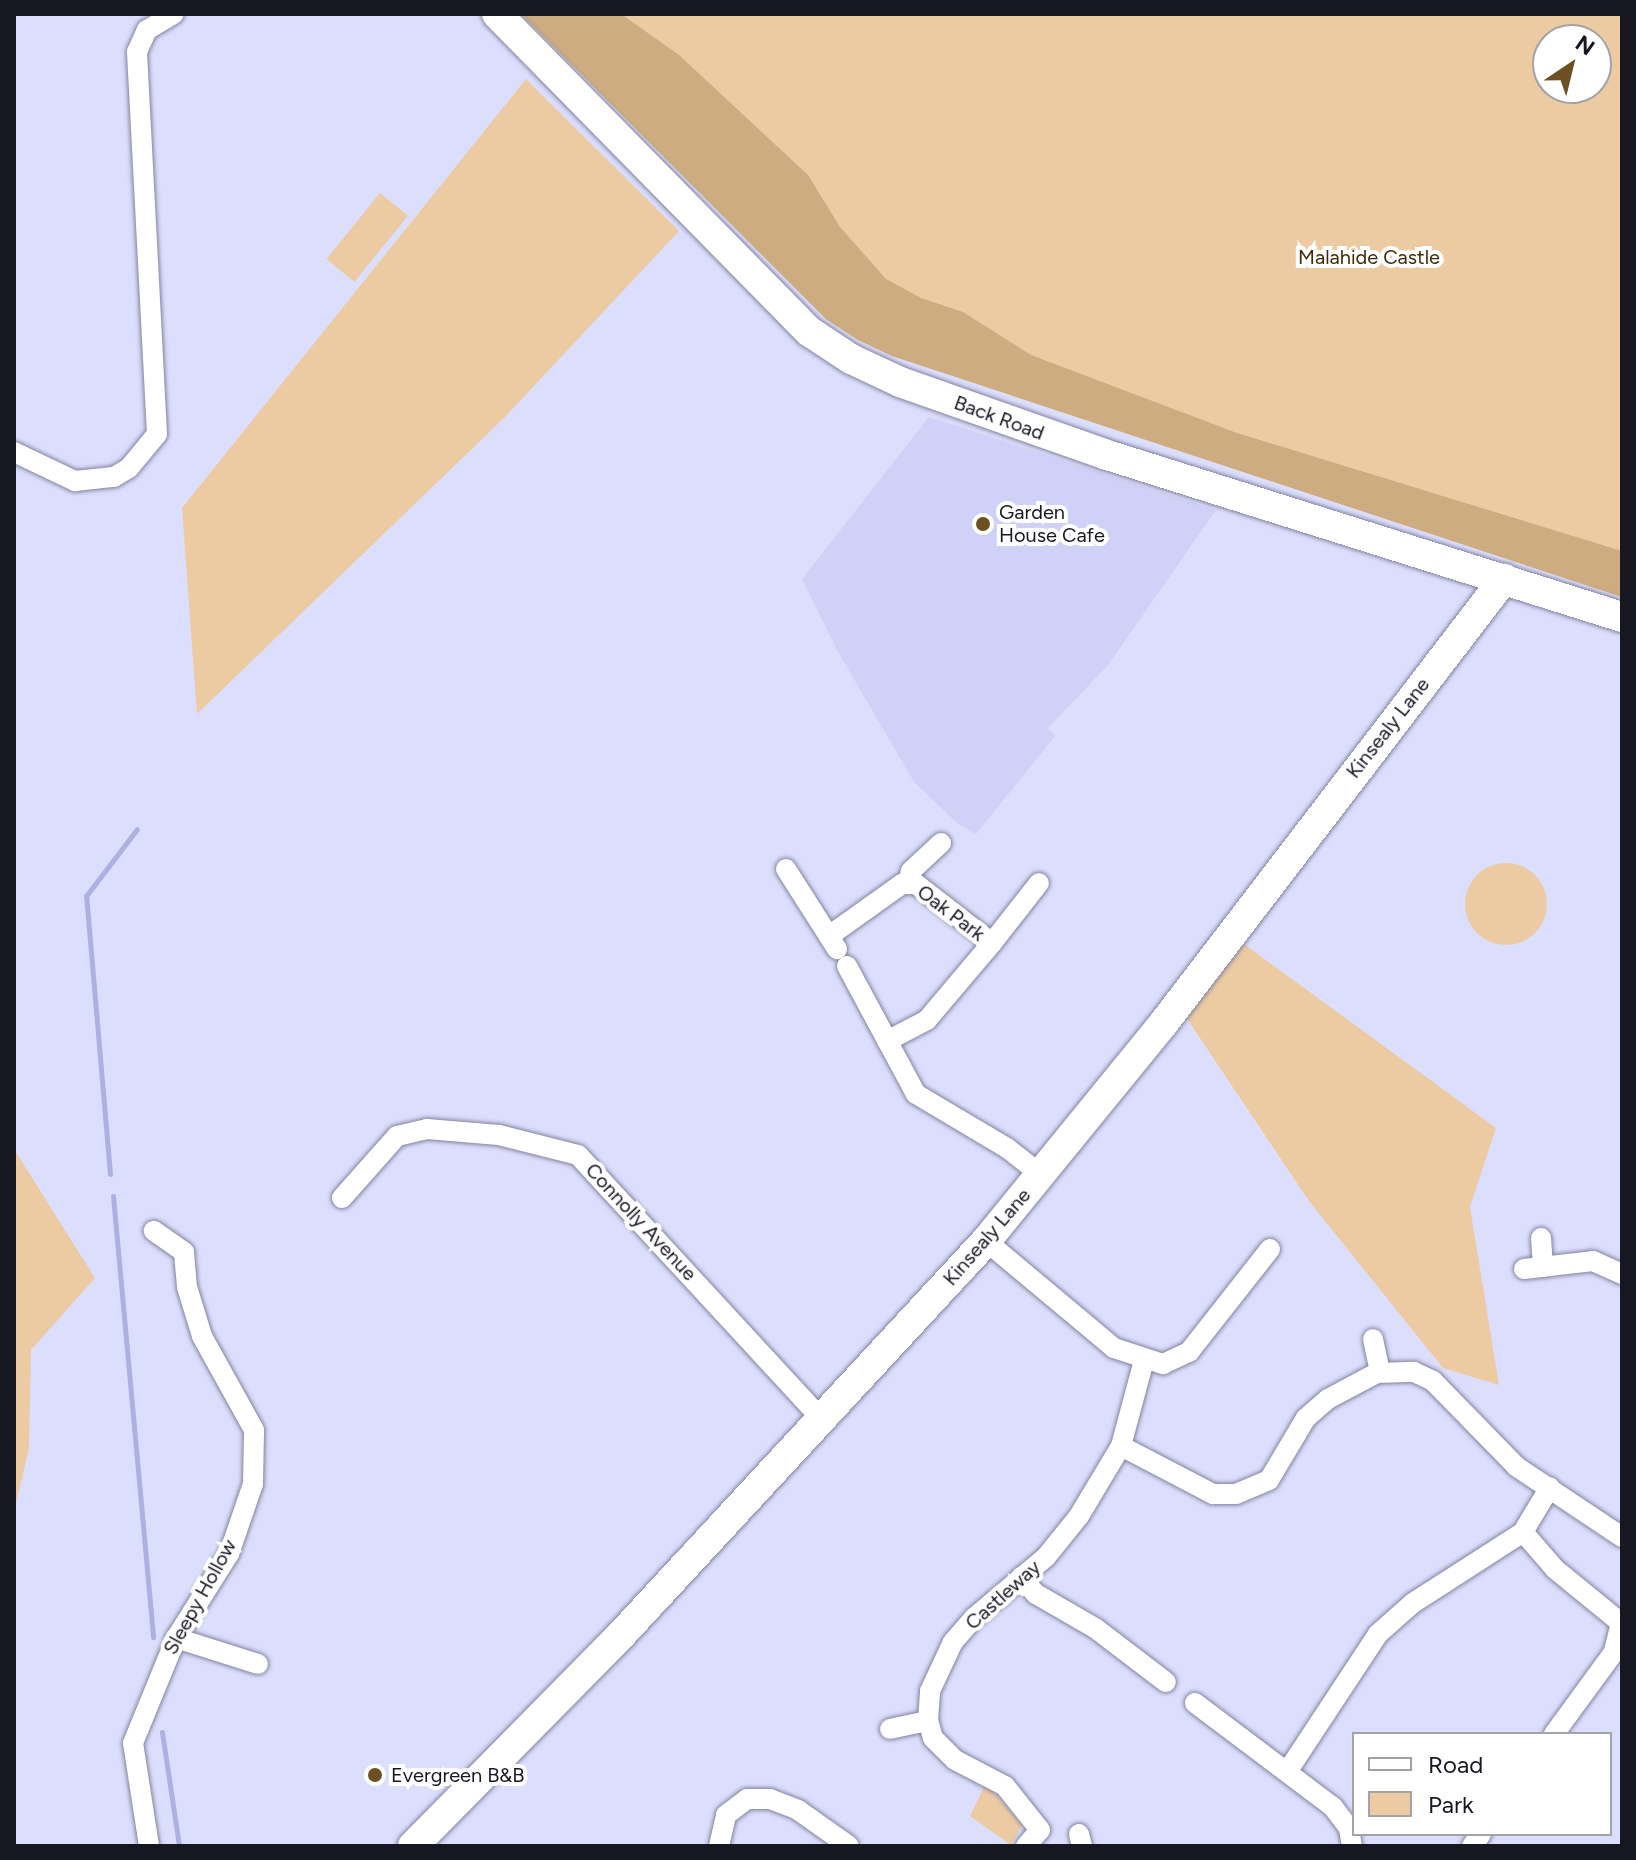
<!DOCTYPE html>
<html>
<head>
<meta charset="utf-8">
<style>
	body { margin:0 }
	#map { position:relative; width:1636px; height:1860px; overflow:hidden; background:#dcdefd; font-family:Figtree,sans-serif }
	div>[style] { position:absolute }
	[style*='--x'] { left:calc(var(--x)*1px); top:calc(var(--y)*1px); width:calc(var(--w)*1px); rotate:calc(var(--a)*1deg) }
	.built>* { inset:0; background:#cfd1f7 }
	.green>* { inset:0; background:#eccba2; transform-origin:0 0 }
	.round { border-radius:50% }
	.forest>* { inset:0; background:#ceac81 }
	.stream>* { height:5px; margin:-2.5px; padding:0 2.5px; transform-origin:2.5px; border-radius:2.5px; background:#aeb0e1 }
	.roads { filter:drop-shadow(0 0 2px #8284a0) drop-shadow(0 0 2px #8284a0) }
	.street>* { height:20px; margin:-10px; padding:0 10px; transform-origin:10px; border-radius:10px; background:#fff }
	.secondary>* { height:30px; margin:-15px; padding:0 15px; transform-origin:15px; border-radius:15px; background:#fff }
	.dots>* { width:22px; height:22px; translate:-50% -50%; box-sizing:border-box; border:4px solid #fff; border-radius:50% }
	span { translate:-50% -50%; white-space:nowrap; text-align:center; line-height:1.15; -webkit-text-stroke:8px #fff; paint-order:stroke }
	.park-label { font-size:20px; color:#412a06 }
	.street-label { font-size:20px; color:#171722 }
	.poi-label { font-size:20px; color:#171722 }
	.left { translate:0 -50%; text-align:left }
	.frame { position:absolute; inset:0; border:16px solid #171722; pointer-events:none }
	.legend { position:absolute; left:1352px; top:1732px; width:260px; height:104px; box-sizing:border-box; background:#fff; border:2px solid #a2a2a7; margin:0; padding:10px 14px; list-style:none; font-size:24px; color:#171722 }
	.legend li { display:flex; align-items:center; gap:16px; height:40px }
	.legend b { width:40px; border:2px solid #a2a2a7 }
	.north { position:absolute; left:1532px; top:24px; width:80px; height:80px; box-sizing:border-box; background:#fff; border:2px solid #a2a2a7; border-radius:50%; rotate:35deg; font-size:22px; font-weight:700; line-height:32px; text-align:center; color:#171722 }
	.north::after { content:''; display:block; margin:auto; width:28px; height:36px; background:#6d4f24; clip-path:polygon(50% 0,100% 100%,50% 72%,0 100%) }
</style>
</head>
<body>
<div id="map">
	<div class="built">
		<i style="clip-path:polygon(929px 417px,1216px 510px,1108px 665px,1048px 728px,1055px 736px,976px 834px,957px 823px,914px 782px,837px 650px,802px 579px)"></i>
	</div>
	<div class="green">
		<i style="clip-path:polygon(evenodd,521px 14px,1622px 14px,1622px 597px,892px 356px,858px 340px,826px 319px,521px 14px,1548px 40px,1596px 40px,1596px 88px,1548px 88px,1548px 40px)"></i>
		<i style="clip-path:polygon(526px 79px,679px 231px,506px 416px,197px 714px,182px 508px)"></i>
		<i style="left:380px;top:193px;width:36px;height:85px;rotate:39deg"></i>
		<i class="round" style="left:1465px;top:863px;width:82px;height:82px"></i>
		<i style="clip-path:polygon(1244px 944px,1496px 1128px,1470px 1207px,1499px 1385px,1443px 1368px,1309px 1201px,1186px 1017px)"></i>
		<i style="clip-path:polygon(14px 1149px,95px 1278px,31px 1350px,29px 1448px,14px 1512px)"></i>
		<i style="clip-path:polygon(986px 1783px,1022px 1825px,1011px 1845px,970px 1816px)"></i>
	</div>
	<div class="forest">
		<i style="clip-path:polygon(521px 14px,621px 14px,679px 55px,808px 175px,840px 227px,886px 279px,921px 298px,963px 312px,1031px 355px,1237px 433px,1622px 551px,1622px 597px,892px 356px,858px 340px,826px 319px)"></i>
	</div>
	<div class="stream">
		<i style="--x:110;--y:1174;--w:279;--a:-94.9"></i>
		<i style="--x:86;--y:896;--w:84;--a:-52.7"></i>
		<i style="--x:113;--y:1196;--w:443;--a:84.8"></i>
		<i style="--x:162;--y:1732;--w:115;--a:81.5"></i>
	</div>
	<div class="roads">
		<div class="street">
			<i style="--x:14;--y:452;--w:68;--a:25.4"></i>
			<i style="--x:75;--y:481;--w:39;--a:-6"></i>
			<i style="--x:114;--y:477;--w:17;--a:-31"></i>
			<i style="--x:129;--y:468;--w:44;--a:-50.5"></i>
			<i style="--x:157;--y:434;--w:383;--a:-93"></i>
			<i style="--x:137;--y:52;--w:24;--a:-66"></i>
			<i style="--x:147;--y:30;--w:31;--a:-31"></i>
			<i style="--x:786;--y:869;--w:95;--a:57.5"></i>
			<i style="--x:908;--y:884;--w:13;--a:-77"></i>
			<i style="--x:911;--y:871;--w:41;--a:-43"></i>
			<i style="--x:829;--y:936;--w:90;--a:-35.5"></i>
			<i style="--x:902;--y:884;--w:14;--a:0"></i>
			<i style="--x:916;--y:884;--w:96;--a:37.8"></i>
			<i style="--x:992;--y:943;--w:101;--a:130.2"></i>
			<i style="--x:927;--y:1020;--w:45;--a:152.3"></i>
			<i style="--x:992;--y:943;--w:76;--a:-51.9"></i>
			<i style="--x:847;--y:966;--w:145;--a:61.7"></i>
			<i style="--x:916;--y:1094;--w:106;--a:30.7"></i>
			<i style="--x:1007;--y:1148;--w:42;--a:38.2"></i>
			<i style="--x:342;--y:1198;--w:83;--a:-48.4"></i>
			<i style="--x:397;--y:1136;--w:31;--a:-13"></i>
			<i style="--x:427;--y:1129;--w:72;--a:4.8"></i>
			<i style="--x:499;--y:1135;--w:81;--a:14.2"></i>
			<i style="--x:578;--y:1155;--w:357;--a:47.3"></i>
			<i style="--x:1541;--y:1238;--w:29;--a:86"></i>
			<i style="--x:986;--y:1241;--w:167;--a:39.9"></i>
			<i style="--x:1114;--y:1348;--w:52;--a:18.1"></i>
			<i style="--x:1163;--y:1364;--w:29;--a:-25"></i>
			<i style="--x:1189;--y:1352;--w:131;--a:-51.8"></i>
			<i style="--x:1524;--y:1269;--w:69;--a:-6.6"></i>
			<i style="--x:1593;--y:1261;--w:32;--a:24"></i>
			<i style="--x:1373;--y:1339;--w:34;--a:78"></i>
			<i style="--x:1121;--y:1446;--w:104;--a:27.6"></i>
			<i style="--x:1213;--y:1494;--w:23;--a:0"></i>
			<i style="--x:1236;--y:1494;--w:36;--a:-23"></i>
			<i style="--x:1269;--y:1480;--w:72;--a:-59.2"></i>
			<i style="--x:1306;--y:1418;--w:29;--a:-41"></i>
			<i style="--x:1328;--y:1399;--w:55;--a:-28"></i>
			<i style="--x:1377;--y:1373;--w:37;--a:-2"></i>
			<i style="--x:1414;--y:1372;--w:21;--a:25"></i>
			<i style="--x:1433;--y:1381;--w:120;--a:45.7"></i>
			<i style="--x:1517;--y:1467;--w:126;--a:33.7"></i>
			<i style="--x:1523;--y:1532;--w:49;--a:49.1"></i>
			<i style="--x:1555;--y:1569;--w:85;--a:39.3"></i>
			<i style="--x:1621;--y:1623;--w:30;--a:104"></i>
			<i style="--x:1614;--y:1652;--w:102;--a:126.2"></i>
			<i style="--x:1021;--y:1577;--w:23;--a:49"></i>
			<i style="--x:1036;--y:1594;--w:68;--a:30"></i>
			<i style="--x:1095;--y:1628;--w:89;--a:37.3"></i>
			<i style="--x:176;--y:1638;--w:86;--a:17.6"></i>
			<i style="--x:1195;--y:1703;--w:173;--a:37"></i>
			<i style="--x:1333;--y:1807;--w:26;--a:53"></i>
			<i style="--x:1349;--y:1828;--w:18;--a:81"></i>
			<i style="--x:890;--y:1729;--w:39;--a:-12"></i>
			<i style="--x:1287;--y:1772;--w:165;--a:-56.6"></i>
			<i style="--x:1378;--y:1634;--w:47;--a:-41.5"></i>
			<i style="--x:1413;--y:1603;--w:131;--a:-32.8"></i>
			<i style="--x:1523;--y:1532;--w:52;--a:-59"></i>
			<i style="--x:1079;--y:1834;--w:12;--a:76"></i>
			<i style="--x:149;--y:1846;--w:104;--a:-98.8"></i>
			<i style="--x:133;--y:1743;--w:113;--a:-67.7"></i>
			<i style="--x:176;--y:1638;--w:99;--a:-57.8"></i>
			<i style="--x:229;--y:1554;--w:74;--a:-71.1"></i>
			<i style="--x:253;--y:1484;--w:54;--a:-88.9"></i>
			<i style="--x:254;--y:1430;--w:107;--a:-119"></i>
			<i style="--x:202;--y:1336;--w:51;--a:-107"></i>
			<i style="--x:187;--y:1287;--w:35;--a:-95"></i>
			<i style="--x:184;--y:1252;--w:37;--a:-145"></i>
			<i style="--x:719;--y:1846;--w:32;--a:-77"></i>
			<i style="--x:726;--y:1815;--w:26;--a:-37"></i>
			<i style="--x:747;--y:1799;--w:23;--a:0"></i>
			<i style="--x:770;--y:1799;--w:30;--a:21"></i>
			<i style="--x:798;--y:1810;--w:62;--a:35.2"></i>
			<i style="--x:1026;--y:1846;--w:21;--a:-49"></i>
			<i style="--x:1040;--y:1830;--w:56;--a:-128.5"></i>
			<i style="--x:1005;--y:1786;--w:56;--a:-152.5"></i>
			<i style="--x:955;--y:1760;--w:31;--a:-135"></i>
			<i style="--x:933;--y:1738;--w:18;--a:-106"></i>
			<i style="--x:928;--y:1721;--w:30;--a:-86"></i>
			<i style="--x:930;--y:1691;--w:54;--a:-64.9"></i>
			<i style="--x:953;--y:1642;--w:32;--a:-49"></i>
			<i style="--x:974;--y:1618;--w:94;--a:-40.3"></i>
			<i style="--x:1046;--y:1557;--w:53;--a:-51.2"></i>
			<i style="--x:1079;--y:1516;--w:82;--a:-59"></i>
			<i style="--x:1121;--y:1446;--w:89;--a:-75"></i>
			<i style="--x:1472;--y:1846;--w:15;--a:-53"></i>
		</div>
		<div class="secondary">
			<i style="--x:497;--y:14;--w:446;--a:45.5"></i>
			<i style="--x:810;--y:332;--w:49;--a:33.4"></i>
			<i style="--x:851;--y:359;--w:54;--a:25.1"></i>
			<i style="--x:900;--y:382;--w:216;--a:19.4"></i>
			<i style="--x:1104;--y:454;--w:543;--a:17.47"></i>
			<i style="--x:413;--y:1846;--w:298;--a:-45.4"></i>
			<i style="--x:622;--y:1634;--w:536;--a:-47.19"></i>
			<i style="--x:986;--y:1241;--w:280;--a:-50.8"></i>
			<i style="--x:1163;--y:1024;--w:561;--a:-52.54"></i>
		</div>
	</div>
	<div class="dots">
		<i style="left:983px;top:524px;background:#6d4f24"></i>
		<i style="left:375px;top:1775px;background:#6d4f24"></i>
	</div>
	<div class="park-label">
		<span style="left:1369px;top:257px">Malahide Castle</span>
	</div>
	<div class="street-label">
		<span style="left:999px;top:418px;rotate:20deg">Back Road</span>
		<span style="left:1388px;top:728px;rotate:-52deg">Kinsealy Lane</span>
		<span style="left:951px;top:913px;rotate:37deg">Oak Park</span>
		<span style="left:641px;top:1222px;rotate:47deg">Connolly Avenue</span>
		<span style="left:987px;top:1237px;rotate:-49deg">Kinsealy Lane</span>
		<span style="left:1003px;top:1595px;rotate:-42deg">Castleway</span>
		<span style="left:200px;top:1597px;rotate:-61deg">Sleepy Hollow</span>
	</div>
	<div class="poi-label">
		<span class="left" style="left:999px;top:524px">Garden<br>House Cafe</span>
		<span class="left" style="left:391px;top:1775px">Evergreen B&amp;B</span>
	</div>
	<div class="frame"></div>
	<ul class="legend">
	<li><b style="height:10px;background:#fff"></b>Road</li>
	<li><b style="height:22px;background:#eccba2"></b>Park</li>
	</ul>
	<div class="north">N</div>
</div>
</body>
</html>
